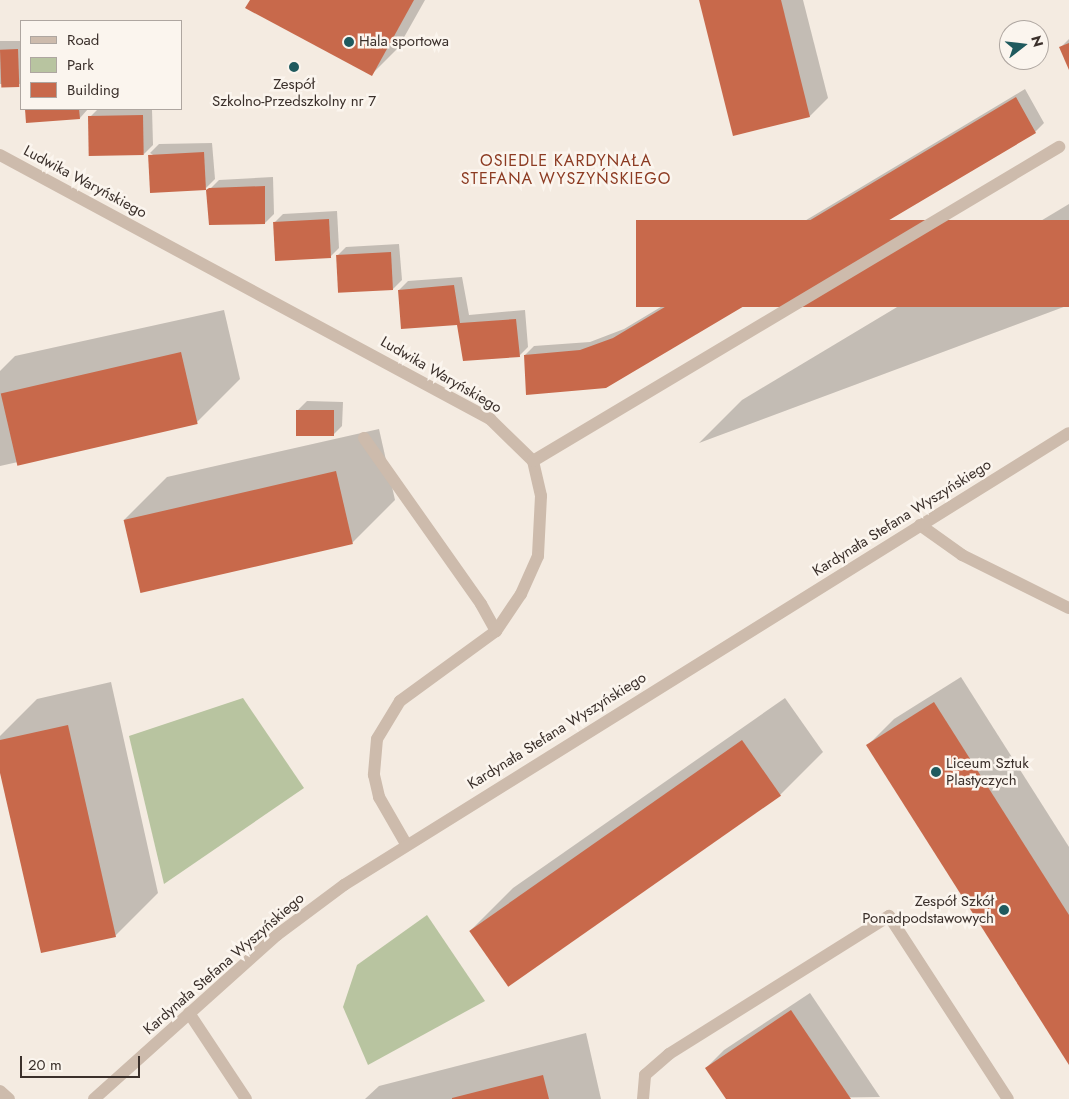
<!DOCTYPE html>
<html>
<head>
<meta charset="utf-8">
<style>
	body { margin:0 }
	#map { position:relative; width:1069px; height:1099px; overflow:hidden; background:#f4ebe1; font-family:Jost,sans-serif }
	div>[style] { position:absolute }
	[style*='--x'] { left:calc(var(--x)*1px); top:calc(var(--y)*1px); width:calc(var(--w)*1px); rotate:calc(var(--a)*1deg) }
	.green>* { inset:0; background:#b8c4a0 }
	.shadow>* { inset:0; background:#0003; transform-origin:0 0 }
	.building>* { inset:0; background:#c8694b; transform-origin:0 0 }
	.minor>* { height:12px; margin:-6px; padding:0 6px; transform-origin:6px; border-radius:6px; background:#cdbbac }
	.dots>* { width:14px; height:14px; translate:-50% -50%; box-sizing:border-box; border:2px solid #fbf5ee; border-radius:50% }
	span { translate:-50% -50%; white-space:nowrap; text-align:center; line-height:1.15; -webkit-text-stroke:5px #fbf5ee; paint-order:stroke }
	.poi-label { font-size:15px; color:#3b302b }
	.left { translate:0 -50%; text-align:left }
	.right { translate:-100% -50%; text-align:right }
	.street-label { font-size:15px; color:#3b302b }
	.neighbourhood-label { font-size:16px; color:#8c3b22; letter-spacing:1px }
	.legend { position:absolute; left:20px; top:20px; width:162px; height:90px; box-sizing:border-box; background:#fbf5ee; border:1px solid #aea6a0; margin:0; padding:6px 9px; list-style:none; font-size:15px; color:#3b302b }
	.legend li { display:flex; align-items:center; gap:10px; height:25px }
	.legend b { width:25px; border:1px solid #aea6a0 }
	.north { position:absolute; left:999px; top:20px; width:50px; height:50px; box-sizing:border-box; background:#fbf5ee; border:1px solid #aea6a0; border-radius:50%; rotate:74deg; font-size:14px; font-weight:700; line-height:20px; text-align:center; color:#3b302b }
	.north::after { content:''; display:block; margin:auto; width:18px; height:22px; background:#1f5a5e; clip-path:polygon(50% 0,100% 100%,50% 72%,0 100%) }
	.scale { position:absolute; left:20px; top:1056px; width:120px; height:22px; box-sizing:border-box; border:2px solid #3b302b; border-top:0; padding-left:6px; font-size:15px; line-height:18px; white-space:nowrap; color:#3b302b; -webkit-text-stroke:4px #fbf5ee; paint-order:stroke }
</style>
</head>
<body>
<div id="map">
	<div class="green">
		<i style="clip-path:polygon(243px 698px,304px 788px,164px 884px,129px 736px)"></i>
		<i style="clip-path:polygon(427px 915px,485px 1001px,368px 1065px,343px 1007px,357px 965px)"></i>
	</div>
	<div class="shadow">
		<i style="clip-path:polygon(251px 0,425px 0,398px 48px,371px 75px)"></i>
		<i style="clip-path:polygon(700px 0,803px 0,828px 98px,810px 116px,734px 135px)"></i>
		<i style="clip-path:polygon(1069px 39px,1069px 67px,1061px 47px)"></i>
		<i style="left:21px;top:41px;width:43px;height:21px;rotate:90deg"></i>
		<i style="clip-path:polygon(1025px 89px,1044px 123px,1035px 132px,606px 387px,525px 355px,534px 346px,590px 342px,624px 329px)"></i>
		<i style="clip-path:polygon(26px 109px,88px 109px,80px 118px,27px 121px)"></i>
		<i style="clip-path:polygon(98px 109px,152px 109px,153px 145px,144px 154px,89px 118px)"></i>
		<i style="clip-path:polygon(212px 143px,215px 179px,206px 188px,150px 153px,159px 144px)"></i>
		<i style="clip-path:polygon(273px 177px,274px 214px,265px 223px,208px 191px,219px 180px)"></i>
		<i style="clip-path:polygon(1069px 204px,1069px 305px,699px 443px,742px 400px)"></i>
		<i style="clip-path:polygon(337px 211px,339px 248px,330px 257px,274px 223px,283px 214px)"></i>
		<i style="clip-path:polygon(399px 244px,402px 280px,393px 289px,337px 256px,346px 247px)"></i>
		<i style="clip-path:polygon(462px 277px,469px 315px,525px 310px,528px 347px,519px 356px,399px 290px,408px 281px)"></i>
		<i style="clip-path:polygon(224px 310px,240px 379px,197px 422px,0 466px,0 371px,15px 356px)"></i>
		<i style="clip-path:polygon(307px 401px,343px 402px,342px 426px,333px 435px,298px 410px)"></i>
		<i style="clip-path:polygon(379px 429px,395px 500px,352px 543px,124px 520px,167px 477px)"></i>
		<i style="clip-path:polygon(961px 677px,1069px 847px,1069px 1063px,868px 745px,894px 719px)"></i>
		<i style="clip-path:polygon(111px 682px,158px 893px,115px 936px,0 768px,0 736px,37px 699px)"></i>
		<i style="clip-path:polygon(785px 698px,823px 752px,780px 795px,470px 931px,513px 888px)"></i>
		<i style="clip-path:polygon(810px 993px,880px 1097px,727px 1099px,706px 1068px,724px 1050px)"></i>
		<i style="clip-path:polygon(586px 1033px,601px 1099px,365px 1099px,379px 1086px)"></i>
	</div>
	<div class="building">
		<i style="clip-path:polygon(250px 0,414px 0,372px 76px,245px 8px)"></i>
		<i style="clip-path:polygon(699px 0,781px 0,810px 117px,733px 136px)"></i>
		<i style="clip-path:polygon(1069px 43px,1069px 70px,1059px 47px)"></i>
		<i style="left:18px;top:49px;width:38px;height:18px;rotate:88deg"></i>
		<i style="clip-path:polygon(1016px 97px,1036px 133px,606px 388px,526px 395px,524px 355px,580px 350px,613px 338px)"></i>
		<i style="clip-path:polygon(25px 109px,79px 109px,80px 119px,26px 123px)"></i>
		<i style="left:143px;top:115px;width:40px;height:55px;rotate:89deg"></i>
		<i style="left:204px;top:152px;width:38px;height:56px;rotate:87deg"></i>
		<i style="clip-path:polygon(265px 186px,265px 224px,209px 225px,206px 190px,209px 188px)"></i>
		<i style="left:329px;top:219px;width:39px;height:56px;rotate:87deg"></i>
		<i style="left:1069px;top:220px;width:87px;height:433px;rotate:90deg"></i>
		<i style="left:391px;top:252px;width:38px;height:55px;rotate:87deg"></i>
		<i style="clip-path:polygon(454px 285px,460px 323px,516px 319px,520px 357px,463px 361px,457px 325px,401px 329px,398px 290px)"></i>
		<i style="left:181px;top:352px;width:74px;height:185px;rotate:77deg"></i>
		<i style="left:296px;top:410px;width:38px;height:26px"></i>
		<i style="left:336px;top:471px;width:75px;height:218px;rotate:77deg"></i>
		<i style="clip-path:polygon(934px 702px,1069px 915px,1069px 1065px,866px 745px)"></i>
		<i style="clip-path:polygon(68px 725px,116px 937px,41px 953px,0 773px,0 740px)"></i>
		<i style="left:742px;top:740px;width:68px;height:333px;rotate:55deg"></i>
		<i style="clip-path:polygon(791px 1010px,851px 1099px,726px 1099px,705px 1068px)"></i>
		<i style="clip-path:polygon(543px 1075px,549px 1099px,452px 1099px,452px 1098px)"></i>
	</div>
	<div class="minor">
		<i style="--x:0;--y:155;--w:557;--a:28.31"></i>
		<i style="--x:490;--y:419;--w:60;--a:44.3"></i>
		<i style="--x:533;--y:461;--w:36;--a:77"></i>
		<i style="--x:541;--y:496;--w:60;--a:92.9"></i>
		<i style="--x:538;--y:556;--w:42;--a:114.1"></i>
		<i style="--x:521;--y:594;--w:45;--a:124"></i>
		<i style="--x:496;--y:631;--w:119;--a:143.9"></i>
		<i style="--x:400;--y:701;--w:44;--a:121.2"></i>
		<i style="--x:377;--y:739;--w:36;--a:95"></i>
		<i style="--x:374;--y:775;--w:23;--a:77"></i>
		<i style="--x:379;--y:797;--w:54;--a:60.1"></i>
		<i style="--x:364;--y:438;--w:203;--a:54.8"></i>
		<i style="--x:481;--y:604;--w:31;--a:61"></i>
		<i style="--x:533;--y:461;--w:613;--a:-30.84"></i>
		<i style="--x:920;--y:525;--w:52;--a:35.5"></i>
		<i style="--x:962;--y:555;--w:119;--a:26.4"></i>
		<i style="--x:189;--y:1013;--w:103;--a:56.5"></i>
		<i style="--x:0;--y:1091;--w:12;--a:42"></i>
		<i style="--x:94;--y:1099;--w:246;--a:-41.9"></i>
		<i style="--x:277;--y:935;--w:84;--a:-36.7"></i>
		<i style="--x:344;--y:885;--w:854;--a:-31.94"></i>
		<i style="--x:643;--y:1099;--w:24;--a:-85"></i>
		<i style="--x:645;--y:1075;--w:32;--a:-41"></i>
		<i style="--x:669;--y:1054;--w:260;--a:-32.1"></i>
		<i style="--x:889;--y:916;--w:218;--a:57"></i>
	</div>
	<div class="dots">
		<i style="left:349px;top:42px;background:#1f5a5e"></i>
		<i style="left:294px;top:67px;background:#1f5a5e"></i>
		<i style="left:936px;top:772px;background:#1f5a5e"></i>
		<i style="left:1004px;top:910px;background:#1f5a5e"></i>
	</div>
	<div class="poi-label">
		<span class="left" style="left:359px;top:42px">Hala sportowa</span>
		<span style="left:294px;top:93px">Zespół<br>Szkolno-Przedszkolny nr 7</span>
		<span class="left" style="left:946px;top:772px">Liceum Sztuk<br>Plastyczych</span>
		<span class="right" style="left:994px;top:910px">Zespół Szkół<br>Ponadpodstawowych</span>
	</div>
	<div class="street-label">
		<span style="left:85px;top:182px;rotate:28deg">Ludwika Waryńskiego</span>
		<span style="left:441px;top:375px;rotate:30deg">Ludwika Waryńskiego</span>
		<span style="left:902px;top:518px;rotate:-32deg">Kardynała Stefana Wyszyńskiego</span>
		<span style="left:557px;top:731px;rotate:-32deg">Kardynała Stefana Wyszyńskiego</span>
		<span style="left:224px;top:964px;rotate:-41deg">Kardynała Stefana Wyszyńskiego</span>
	</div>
	<div class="neighbourhood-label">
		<span style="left:566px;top:170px">OSIEDLE KARDYNAŁA<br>STEFANA WYSZYŃSKIEGO</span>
	</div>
	<ul class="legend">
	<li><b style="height:6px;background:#cdbbac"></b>Road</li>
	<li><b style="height:14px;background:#b8c4a0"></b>Park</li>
	<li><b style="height:14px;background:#c8694b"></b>Building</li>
	</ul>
	<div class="north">N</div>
	<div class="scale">20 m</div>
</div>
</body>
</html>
